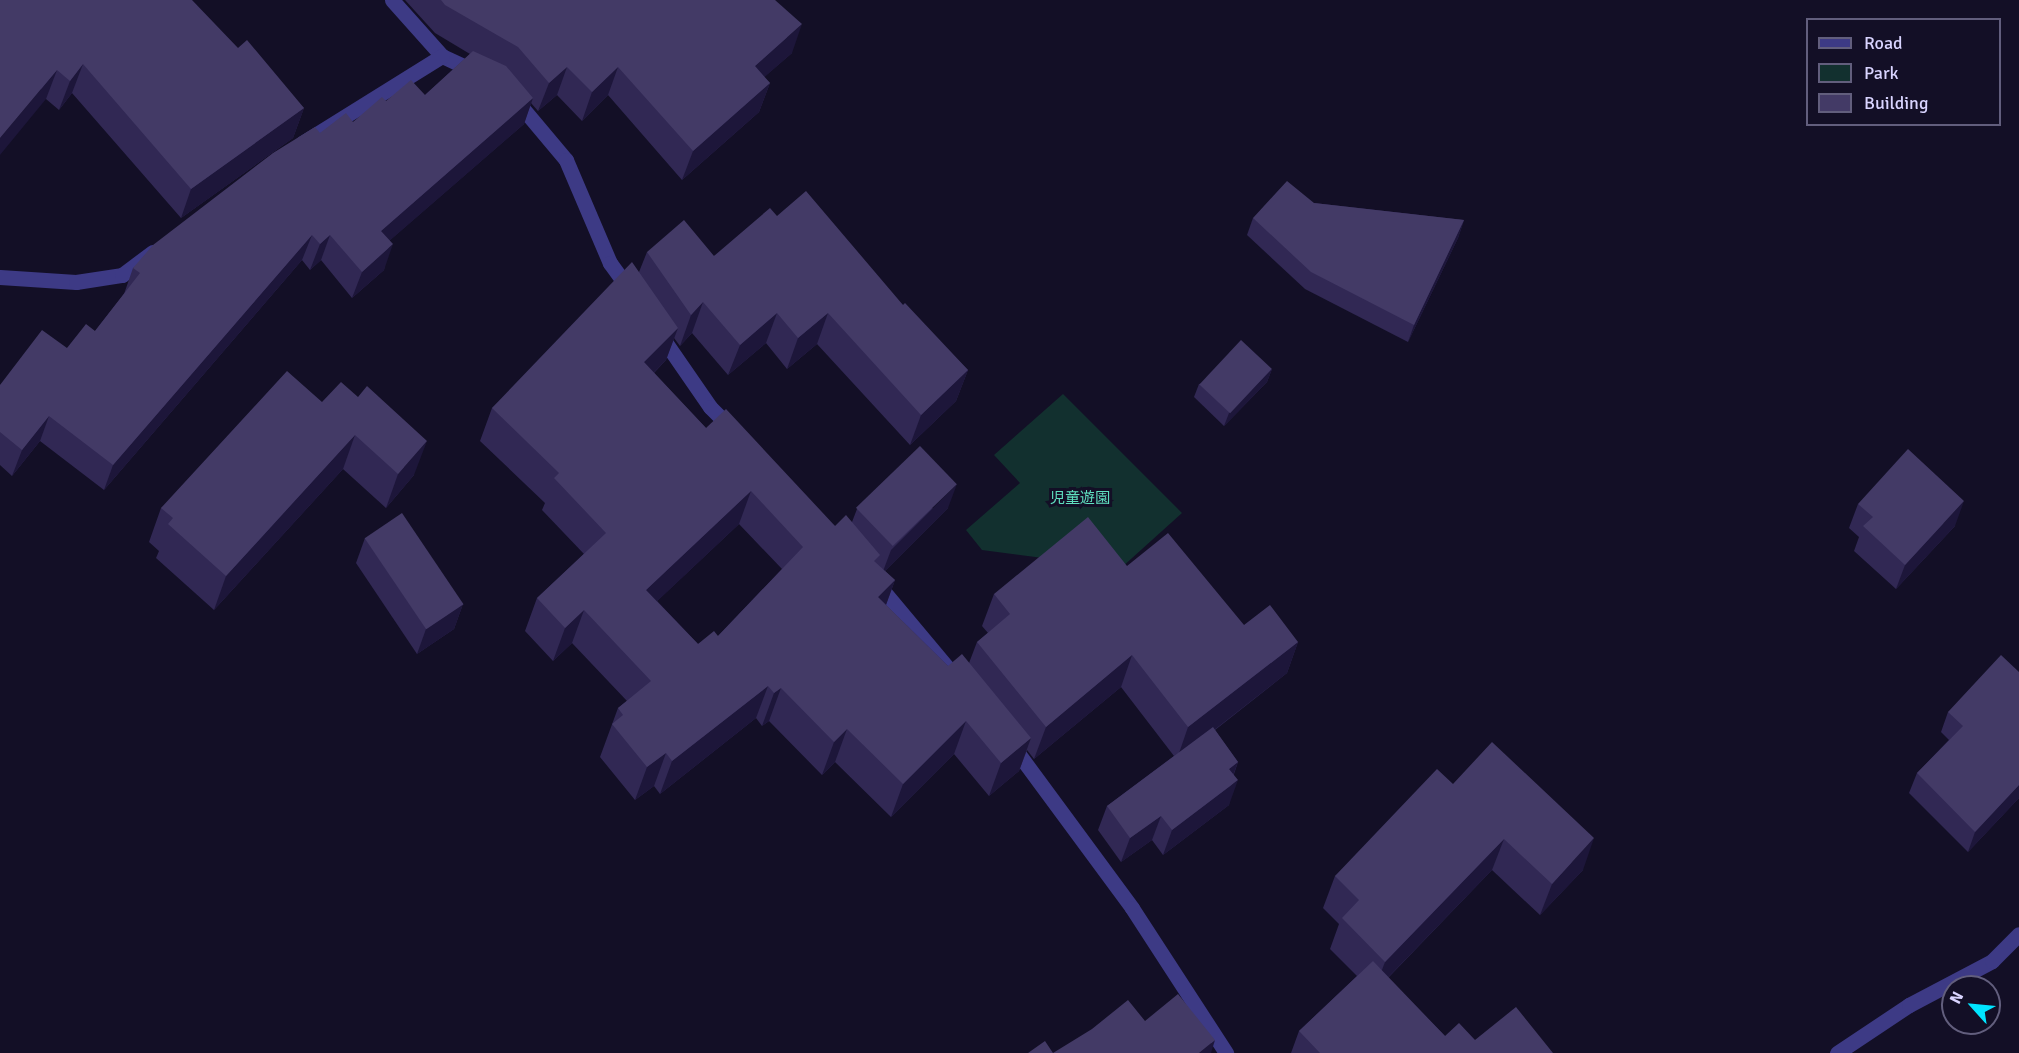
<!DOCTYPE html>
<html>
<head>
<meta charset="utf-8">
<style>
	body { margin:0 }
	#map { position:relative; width:2019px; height:1053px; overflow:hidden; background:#130f26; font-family:Signika,"Noto Sans JP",sans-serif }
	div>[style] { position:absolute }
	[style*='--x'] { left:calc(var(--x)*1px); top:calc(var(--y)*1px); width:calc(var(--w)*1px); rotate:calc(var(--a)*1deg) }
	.green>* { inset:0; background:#12302f }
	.minor>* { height:15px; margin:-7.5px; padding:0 7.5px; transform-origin:7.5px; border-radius:7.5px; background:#3d3a85 }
	.wall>* { inset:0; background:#312854 }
	.shaded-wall>* { inset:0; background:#1d163a }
	.building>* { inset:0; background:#433a66; transform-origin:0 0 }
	span { translate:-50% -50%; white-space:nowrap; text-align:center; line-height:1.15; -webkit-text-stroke:6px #130f26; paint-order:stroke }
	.park-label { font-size:15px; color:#5fe0c0 }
	.legend { position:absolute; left:1806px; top:18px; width:195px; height:108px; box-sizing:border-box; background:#130f26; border:2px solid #625e7d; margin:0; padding:8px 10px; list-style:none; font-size:18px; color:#d9d4ff }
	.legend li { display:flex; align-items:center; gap:12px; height:30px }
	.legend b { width:30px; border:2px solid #625e7d }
	.north { position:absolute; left:1941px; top:975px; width:60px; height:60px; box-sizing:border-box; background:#130f26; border:2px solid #625e7d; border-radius:50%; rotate:297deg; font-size:16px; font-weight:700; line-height:24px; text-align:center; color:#d9d4ff }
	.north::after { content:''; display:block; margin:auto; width:21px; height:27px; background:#00e5ff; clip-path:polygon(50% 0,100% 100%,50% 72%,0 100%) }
</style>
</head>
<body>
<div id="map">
	<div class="green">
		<i style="clip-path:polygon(1063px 394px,1182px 513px,1121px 568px,982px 550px,966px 530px,1020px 483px,994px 455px)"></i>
	</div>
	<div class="minor">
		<i style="--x:392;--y:0;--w:75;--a:48.2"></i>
		<i style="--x:442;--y:56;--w:40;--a:25"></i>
		<i style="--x:514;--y:98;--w:81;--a:50"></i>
		<i style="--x:566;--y:160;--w:112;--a:66.9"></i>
		<i style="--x:610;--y:263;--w:34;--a:54"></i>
		<i style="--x:302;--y:143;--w:165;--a:-31.9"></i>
		<i style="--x:0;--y:277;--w:76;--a:3.8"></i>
		<i style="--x:76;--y:282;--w:47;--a:-8.7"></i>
		<i style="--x:122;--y:275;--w:38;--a:-37"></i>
		<i style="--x:659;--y:333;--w:90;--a:55.4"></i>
		<i style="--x:710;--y:407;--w:34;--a:45"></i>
		<i style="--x:875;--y:581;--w:120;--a:50.1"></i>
		<i style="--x:1012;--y:745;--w:202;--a:53.6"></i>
		<i style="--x:1132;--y:908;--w:173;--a:57"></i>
		<i style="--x:1837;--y:1053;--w:87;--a:-33.7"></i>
		<i style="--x:1909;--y:1005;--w:94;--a:-27.9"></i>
		<i style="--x:1992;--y:961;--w:38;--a:-45"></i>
	</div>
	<div class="wall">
		<i style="clip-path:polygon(0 0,238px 48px,304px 108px,293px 138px,181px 218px,72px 93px,59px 110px,46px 99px)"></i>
		<i style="clip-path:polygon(405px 0,775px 0,792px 53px,764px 77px,770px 83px,759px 112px,682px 180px,608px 95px,582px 121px,557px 95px,538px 111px,531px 103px,524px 124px,390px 240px,384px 270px,352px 298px,321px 260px,310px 270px,302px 260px,104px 490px,40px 441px,12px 476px,0 465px,0 385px,67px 348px,95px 331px,124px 294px,133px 268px,320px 133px,353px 122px,386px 101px,425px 95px,470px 54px,435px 33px)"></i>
		<i style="clip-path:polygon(1314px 203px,1464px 220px,1458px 238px,1408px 342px,1305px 289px,1247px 235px,1253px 218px)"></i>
		<i style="clip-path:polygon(evenodd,777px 216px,903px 305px,968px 370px,956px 401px,910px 445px,817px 344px,787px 369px,766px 343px,728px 375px,692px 333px,680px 346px,674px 338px,666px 360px,654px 373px,706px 428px,835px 526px,852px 522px,857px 509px,948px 508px,885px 571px,895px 580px,886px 605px,948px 666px,969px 663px,977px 642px,988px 633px,982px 626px,994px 594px,1127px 566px,1244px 625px,1298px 642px,1287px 673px,1215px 730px,1238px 762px,1234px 774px,1229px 805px,1163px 855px,1152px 840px,1121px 862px,1098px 830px,1107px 806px,1174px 756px,1121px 687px,1034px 759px,1027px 750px,1019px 771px,989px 796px,954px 754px,891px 817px,835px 762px,822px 775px,769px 721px,762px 726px,756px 718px,660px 794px,654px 786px,635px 800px,600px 757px,618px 708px,627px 701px,572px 643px,553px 661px,525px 631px,537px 598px,584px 554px,542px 510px,545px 503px,480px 441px,492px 408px,639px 272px,647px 252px,714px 256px,777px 216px,739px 524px,782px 569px,718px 636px,698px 644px,657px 601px,739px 524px)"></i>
		<i style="clip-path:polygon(1272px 369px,1267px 382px,1224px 426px,1194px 397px,1199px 384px)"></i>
		<i style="clip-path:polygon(322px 402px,414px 475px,386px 508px,343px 469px,214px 610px,156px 558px,159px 551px,149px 542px,161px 508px)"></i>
		<i style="clip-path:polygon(1858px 504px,1955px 526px,1896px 589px,1854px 551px,1859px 537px,1849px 528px)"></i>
		<i style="clip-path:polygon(365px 538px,463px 604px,454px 629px,417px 654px,356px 563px)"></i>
		<i style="clip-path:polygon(2019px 672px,2019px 798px,1968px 852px,1909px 793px,1917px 773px,1949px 740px,1941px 732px,1948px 712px)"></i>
		<i style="clip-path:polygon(1453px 784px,1583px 870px,1540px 915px,1492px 870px,1388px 978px,1445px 1036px,1475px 1040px,1553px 1053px,1291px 1053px,1299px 1031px,1357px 976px,1330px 949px,1339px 924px,1323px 908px,1335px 876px)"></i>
	</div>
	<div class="shaded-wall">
		<i style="clip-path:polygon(802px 24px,792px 53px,744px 95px,755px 66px)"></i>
		<i style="clip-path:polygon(83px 64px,72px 93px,59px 110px,70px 81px)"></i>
		<i style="clip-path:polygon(567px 67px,557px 95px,538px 111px,549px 83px)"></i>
		<i style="clip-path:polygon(618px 67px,608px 95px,582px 121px,592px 92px)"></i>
		<i style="clip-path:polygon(57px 70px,46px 99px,0 155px,0 138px)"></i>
		<i style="clip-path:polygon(770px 83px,759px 112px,682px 180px,693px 151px)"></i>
		<i style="clip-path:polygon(533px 98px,524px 124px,372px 256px,381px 231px)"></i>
		<i style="clip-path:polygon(304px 108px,293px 138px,181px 218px,191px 189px)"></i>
		<i style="clip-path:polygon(1464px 220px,1458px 238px,1408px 342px,1414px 325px)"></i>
		<i style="clip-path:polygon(312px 235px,302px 260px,104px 490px,113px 465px)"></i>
		<i style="clip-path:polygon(330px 235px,321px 260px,310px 270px,320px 244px)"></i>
		<i style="clip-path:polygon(393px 244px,384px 270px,352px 298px,362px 272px)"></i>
		<i style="clip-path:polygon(703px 302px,692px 333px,680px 346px,691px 315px)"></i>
		<i style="clip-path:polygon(777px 313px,766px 343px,728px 375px,740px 345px)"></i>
		<i style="clip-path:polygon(828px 313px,817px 344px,787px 369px,798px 338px)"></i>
		<i style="clip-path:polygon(678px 328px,666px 360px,632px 395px,644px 362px)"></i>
		<i style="clip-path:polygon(1272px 369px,1267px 382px,1224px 426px,1229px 413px)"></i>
		<i style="clip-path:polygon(968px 370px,956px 401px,910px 445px,921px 415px)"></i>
		<i style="clip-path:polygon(49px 416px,40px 441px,12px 476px,22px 450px)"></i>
		<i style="clip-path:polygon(355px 435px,343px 469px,214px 610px,226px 576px)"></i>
		<i style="clip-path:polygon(427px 441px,414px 475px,386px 508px,398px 474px)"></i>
		<i style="clip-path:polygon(957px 484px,948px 508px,882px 574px,891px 550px)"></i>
		<i style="clip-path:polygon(751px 491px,739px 524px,634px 623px,646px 590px)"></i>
		<i style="clip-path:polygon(1964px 501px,1955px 526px,1896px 589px,1905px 565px)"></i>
		<i style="clip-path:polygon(895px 580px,883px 613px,878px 597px)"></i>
		<i style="clip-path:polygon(463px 604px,454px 629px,417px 654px,426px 629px)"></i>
		<i style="clip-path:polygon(584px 610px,572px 643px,553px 661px,565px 628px)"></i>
		<i style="clip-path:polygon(1298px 642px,1287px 673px,1177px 759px,1188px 727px)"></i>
		<i style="clip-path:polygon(1132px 655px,1121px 687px,1034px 759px,1046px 727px)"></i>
		<i style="clip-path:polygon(768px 686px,756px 718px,660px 794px,672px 761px)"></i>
		<i style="clip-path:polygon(781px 688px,769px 721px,762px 726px,774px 693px)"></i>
		<i style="clip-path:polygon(966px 721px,954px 754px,891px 817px,903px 784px)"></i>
		<i style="clip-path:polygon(847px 729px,835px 762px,822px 775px,834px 742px)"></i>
		<i style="clip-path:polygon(1031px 738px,1019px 771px,989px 796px,1001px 763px)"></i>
		<i style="clip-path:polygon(666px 753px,654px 786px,635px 800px,647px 767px)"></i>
		<i style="clip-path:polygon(1238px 762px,1229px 786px,1229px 769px)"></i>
		<i style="clip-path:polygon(1238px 780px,1229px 805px,1163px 855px,1172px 830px)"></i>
		<i style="clip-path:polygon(2019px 785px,2019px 798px,1968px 852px,1975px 832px)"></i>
		<i style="clip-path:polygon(1161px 816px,1152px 840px,1121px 862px,1130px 838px)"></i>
		<i style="clip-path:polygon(1594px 838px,1583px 870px,1540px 915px,1552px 884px)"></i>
		<i style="clip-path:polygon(1504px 839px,1492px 870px,1373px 993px,1385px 962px)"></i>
		<i style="clip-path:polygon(1215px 1040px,1211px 1053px,1199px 1053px)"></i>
	</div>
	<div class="building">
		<i style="clip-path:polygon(0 0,192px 0,238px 48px,247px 40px,304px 108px,191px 189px,83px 64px,70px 81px,57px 70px,0 138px)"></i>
		<i style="clip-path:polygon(441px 0,775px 0,802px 24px,755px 66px,770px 83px,693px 151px,618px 67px,592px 92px,567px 67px,549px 83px,518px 47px,445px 5px)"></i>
		<i style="clip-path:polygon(473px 51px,506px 66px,533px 98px,381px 231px,393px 244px,362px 272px,330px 235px,320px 244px,312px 235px,113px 465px,49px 416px,22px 450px,0 432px,0 385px,42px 330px,67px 348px,86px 324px,95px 331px,140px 273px,133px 268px,153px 245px,273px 153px,315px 127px,320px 133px,346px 113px,353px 122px,382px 97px,386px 101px,411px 80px,425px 95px)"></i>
		<i style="clip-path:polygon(1287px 181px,1314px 203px,1464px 220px,1414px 325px,1311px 272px,1253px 218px)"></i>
		<i style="clip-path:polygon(806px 191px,903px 305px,905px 303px,968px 370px,921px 415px,828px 313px,798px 338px,777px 313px,740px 345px,703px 302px,691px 315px,647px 252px,684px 220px,714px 256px,770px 208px,777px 216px)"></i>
		<i style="clip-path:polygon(evenodd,632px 262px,678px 328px,644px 362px,706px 428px,726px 409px,835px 526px,846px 515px,880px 555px,874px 561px,895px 580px,878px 597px,948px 666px,962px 654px,1031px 738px,1001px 763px,966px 721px,903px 784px,847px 729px,834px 742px,781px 688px,774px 693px,768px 686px,672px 761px,666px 753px,647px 767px,612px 724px,623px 715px,618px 708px,651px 681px,584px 610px,565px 628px,537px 598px,606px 533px,554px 478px,559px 473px,492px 408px,632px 262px,751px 491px,803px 547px,718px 636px,714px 631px,698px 644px,646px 590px,751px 491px)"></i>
		<i style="left:1241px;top:340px;width:42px;height:61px;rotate:43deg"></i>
		<i style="clip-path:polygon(287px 371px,322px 402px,341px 382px,358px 397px,367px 386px,427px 441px,398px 474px,355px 435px,226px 576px,168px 524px,173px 518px,161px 508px)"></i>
		<i style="left:920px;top:446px;width:53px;height:89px;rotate:46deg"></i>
		<i style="clip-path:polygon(1908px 449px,1964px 501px,1905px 565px,1863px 526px,1873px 517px,1858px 504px)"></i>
		<i style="left:402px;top:513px;width:110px;height:45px;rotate:56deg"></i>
		<i style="clip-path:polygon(1088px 517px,1127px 566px,1168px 533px,1244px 625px,1270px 605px,1298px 642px,1188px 727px,1132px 655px,1046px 727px,977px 642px,1010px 614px,994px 594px)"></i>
		<i style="clip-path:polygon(2001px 655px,2019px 672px,2019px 785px,1975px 832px,1917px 773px,1963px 726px,1948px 712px)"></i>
		<i style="clip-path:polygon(1213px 727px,1238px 762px,1229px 769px,1238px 780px,1172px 830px,1161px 816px,1130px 838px,1107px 806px)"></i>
		<i style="clip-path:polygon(1492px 742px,1594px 838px,1552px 884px,1504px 839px,1385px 962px,1342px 918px,1359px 900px,1335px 876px,1437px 769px,1453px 784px)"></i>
		<i style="clip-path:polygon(1373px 961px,1445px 1036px,1459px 1023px,1475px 1040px,1516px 1007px,1553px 1053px,1320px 1053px,1299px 1031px)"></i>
		<i style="clip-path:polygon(1178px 994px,1215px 1040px,1199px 1053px,1028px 1053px,1045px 1041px,1053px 1053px,1092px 1029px,1128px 1000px,1145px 1021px)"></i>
	</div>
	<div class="park-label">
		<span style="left:1080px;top:499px">児童遊園</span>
	</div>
	<ul class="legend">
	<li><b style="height:8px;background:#3d3a85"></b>Road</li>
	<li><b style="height:16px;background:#12302f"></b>Park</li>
	<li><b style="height:16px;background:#433a66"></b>Building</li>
	</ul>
	<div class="north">N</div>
</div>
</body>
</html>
